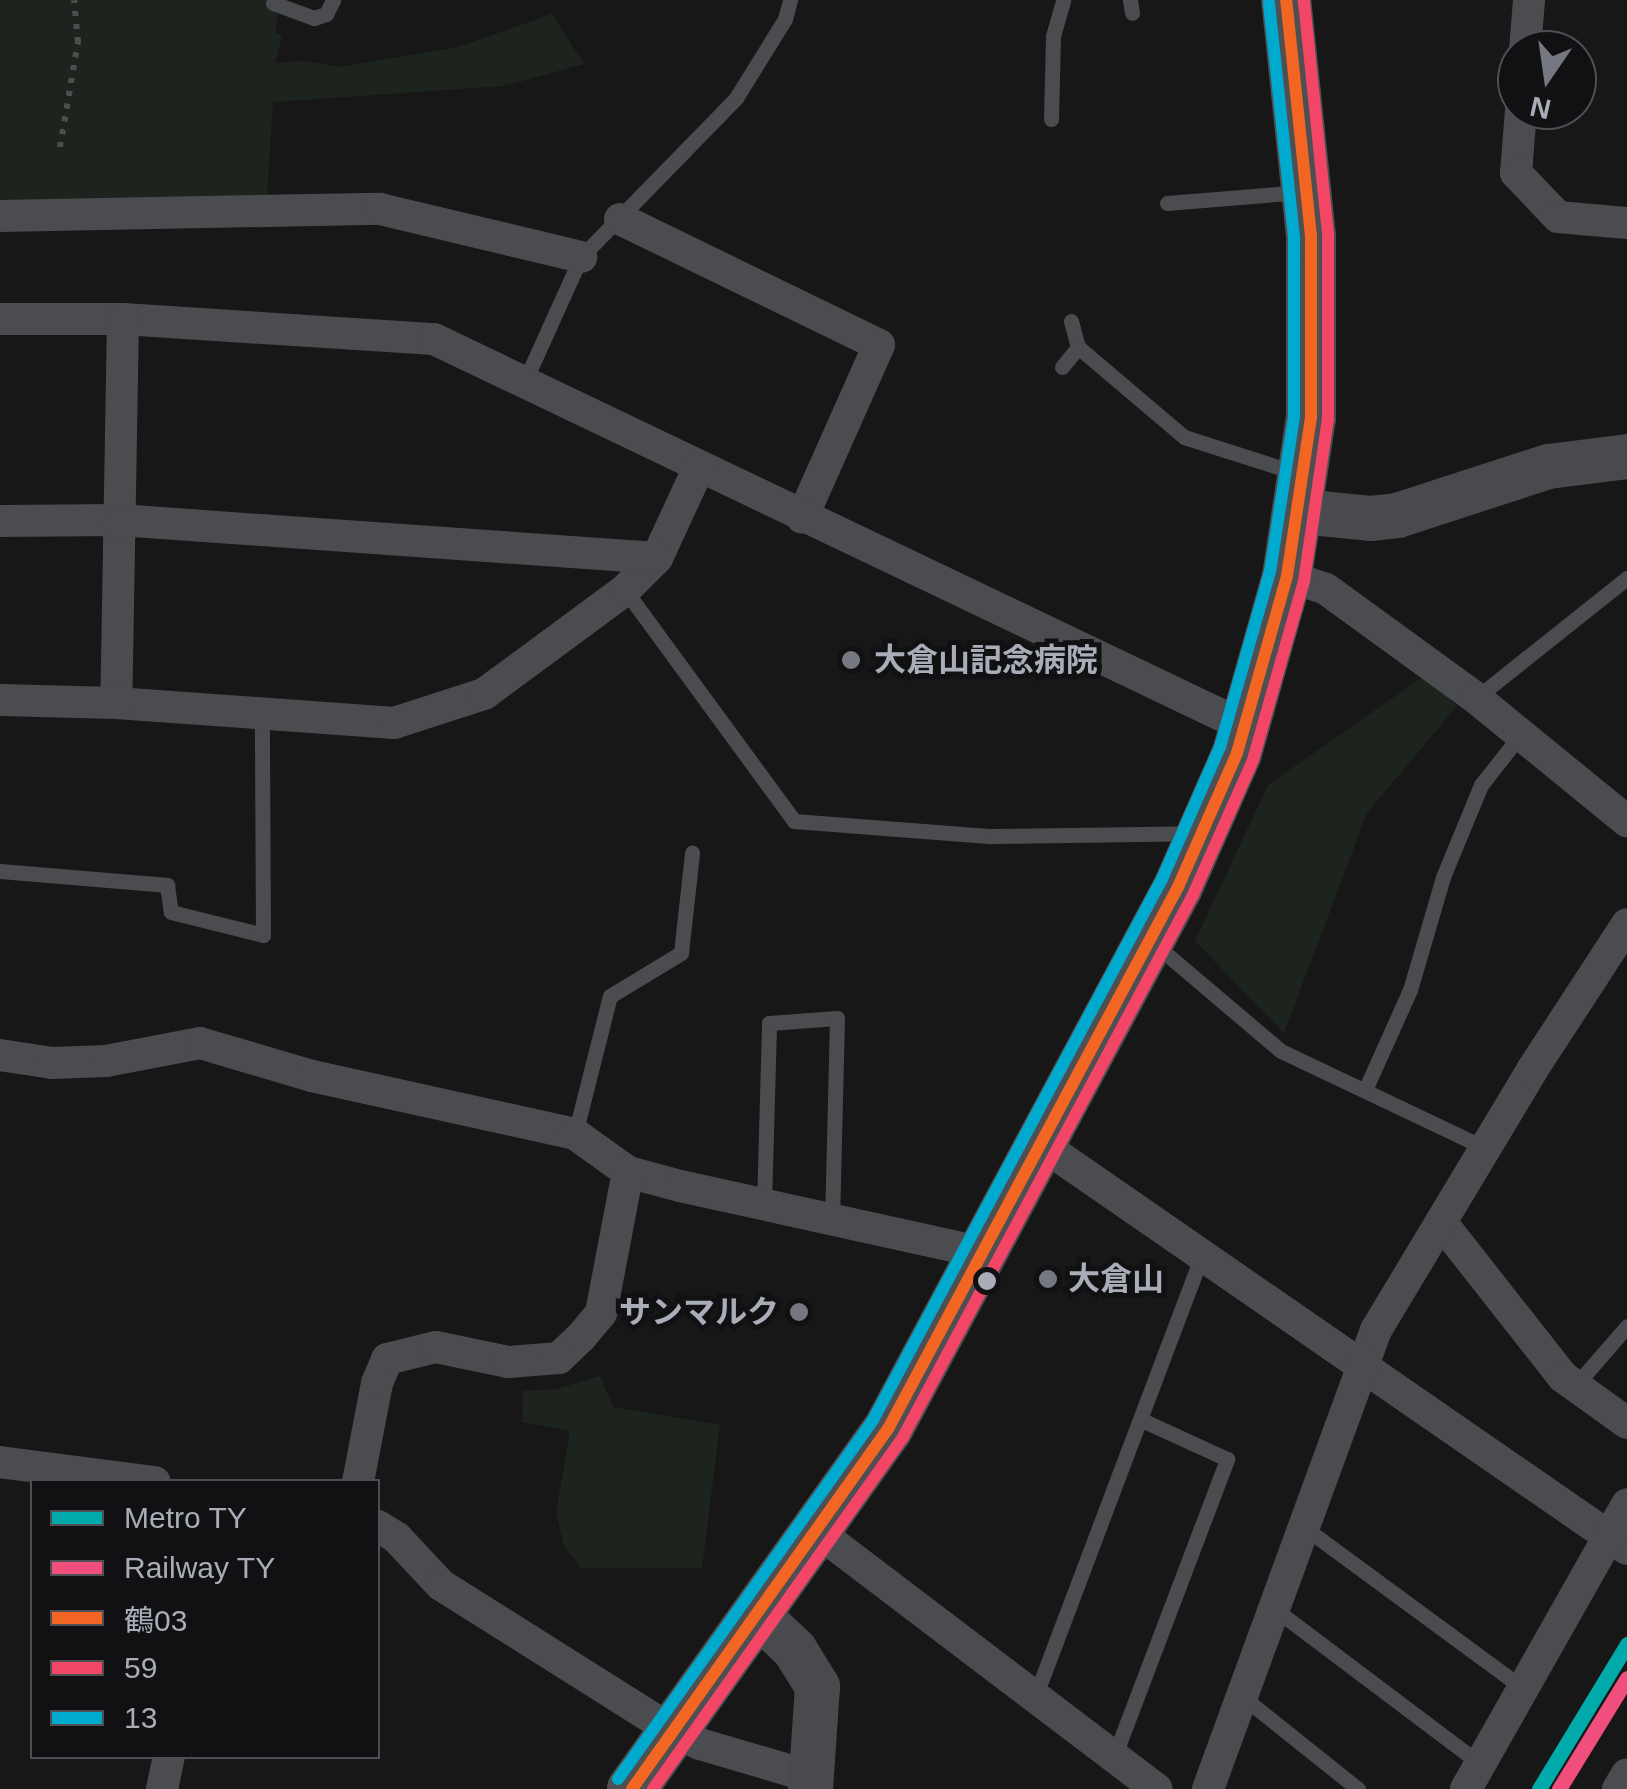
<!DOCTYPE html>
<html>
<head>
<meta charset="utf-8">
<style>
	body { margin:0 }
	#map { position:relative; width:1627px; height:1789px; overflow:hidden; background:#171717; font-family:Helvetica,"Noto Sans JP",sans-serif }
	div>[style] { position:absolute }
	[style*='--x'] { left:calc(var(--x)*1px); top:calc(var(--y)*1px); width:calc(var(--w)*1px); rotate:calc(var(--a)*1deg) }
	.green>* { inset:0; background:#1d241e }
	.path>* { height:6px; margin-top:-3px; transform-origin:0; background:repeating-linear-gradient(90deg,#4d4e52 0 5px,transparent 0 13px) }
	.lane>* { height:15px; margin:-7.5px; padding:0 7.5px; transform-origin:7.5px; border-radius:7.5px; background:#4b4c50 }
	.street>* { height:32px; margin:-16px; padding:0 16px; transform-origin:16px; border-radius:16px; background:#4b4c50 }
	.secondary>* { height:45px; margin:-22.5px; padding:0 22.5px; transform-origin:22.5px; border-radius:22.5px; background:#4a4a4e }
	.primary>* { height:50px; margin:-25px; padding:0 25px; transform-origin:25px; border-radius:25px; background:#4d4f52 }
	.bus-1>* { height:12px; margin:-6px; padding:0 6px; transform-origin:6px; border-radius:6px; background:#f26522 }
	.bus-2>* { height:12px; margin:-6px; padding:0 6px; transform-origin:6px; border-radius:6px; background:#f34667 }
	.bus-3>* { height:12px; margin:-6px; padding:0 6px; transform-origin:6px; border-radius:6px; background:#00a9ce }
	.rail-1>* { height:15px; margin:-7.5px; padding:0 7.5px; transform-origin:7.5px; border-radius:7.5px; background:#f04e7d }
	.metro-1>* { height:15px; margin:-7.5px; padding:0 7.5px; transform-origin:7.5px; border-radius:7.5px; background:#01aaaa }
	.dots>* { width:28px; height:28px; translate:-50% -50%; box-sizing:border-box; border:5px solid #111113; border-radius:50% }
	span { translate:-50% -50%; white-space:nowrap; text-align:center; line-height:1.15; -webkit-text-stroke:10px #111113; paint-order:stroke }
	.poi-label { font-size:32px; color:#a8adb8; font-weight:700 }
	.left { translate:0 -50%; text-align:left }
	.right { translate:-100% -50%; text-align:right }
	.legend { position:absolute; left:30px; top:1479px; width:350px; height:280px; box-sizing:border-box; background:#111113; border:2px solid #4d4f55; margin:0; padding:12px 18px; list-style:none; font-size:30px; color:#a8adb8 }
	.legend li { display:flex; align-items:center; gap:20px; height:50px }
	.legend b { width:50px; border:2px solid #4d4f55 }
	.north { position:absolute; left:1497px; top:30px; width:100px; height:100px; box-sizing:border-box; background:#111113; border:2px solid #4d4f55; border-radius:50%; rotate:193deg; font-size:28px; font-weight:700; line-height:40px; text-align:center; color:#a8adb8 }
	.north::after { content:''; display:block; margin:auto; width:35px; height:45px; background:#757880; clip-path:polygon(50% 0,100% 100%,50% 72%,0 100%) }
</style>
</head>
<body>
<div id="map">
	<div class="green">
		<i style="clip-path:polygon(0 0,278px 0,276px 33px,282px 36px,275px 63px,304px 61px,340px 67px,458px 47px,552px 14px,584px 64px,503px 86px,273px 102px,267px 196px,0 202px)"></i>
		<i style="clip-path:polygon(1424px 676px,1457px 706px,1367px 813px,1284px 1033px,1195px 941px,1268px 785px)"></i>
		<i style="clip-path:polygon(600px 1376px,613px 1407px,720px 1425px,702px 1568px,581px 1568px,564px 1547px,556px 1512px,570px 1431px,522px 1422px,523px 1391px,557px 1389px)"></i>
	</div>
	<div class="path">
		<i style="--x:60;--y:147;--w:107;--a:-80.3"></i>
		<i style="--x:78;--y:42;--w:42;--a:-95.4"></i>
	</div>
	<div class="lane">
		<i style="--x:1130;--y:0;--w:13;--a:81"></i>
		<i style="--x:273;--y:3;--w:44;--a:20.1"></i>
		<i style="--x:314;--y:18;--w:13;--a:-18"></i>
		<i style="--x:326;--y:14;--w:16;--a:-63"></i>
		<i style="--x:1051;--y:119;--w:83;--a:-88.6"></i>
		<i style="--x:1053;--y:36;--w:37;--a:-74"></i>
		<i style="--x:1167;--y:203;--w:135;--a:-4.7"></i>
		<i style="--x:1071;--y:321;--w:27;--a:75"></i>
		<i style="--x:1078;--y:347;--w:139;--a:40.3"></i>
		<i style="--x:1184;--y:437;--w:115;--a:17.7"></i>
		<i style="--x:1062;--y:367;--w:26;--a:-51"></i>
		<i style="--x:524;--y:383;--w:138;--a:-65.7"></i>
		<i style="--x:581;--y:257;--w:222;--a:-45.7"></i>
		<i style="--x:736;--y:98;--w:93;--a:-58.2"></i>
		<i style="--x:785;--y:19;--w:20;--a:-75"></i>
		<i style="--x:625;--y:590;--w:286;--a:53.8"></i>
		<i style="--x:794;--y:821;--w:198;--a:4.4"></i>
		<i style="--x:991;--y:836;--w:203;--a:-0.8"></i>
		<i style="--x:1476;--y:698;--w:193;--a:-38.5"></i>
		<i style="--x:0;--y:871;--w:168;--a:4.8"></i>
		<i style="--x:167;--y:885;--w:27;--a:82"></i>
		<i style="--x:171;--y:912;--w:95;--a:14"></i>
		<i style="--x:263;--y:935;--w:221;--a:-90.3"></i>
		<i style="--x:1157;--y:946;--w:162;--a:40.3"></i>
		<i style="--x:1281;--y:1051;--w:226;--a:25.4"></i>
		<i style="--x:1365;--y:1090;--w:110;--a:-65.8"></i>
		<i style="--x:1410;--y:990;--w:118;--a:-73.7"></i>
		<i style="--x:1443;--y:877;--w:100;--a:-67.6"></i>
		<i style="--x:1481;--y:785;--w:65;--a:-51.9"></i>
		<i style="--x:575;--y:1134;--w:142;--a:-75.8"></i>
		<i style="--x:610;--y:996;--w:83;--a:-31.2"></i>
		<i style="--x:681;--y:953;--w:101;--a:-83.7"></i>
		<i style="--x:764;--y:1205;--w:182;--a:-88.4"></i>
		<i style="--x:769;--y:1023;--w:68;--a:-4.2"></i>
		<i style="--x:837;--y:1018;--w:204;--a:91.4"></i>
		<i style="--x:1575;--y:1386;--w:79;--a:-49.1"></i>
		<i style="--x:1305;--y:1528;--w:270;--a:36.3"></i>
		<i style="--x:1276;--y:1610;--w:256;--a:37"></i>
		<i style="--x:1035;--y:1697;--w:469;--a:-69.3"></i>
		<i style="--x:1244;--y:1698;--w:146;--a:38.6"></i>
		<i style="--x:1114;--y:1757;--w:319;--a:-69.2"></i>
		<i style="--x:1227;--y:1459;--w:94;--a:-155.4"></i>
	</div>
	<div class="street">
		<i style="--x:1525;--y:50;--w:50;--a:-85.4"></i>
		<i style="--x:1521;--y:110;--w:63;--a:94.5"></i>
		<i style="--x:1516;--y:173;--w:61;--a:46.3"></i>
		<i style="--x:1558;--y:217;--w:69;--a:5"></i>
		<i style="--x:0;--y:216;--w:380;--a:-1.1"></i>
		<i style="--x:380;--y:209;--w:207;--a:13.4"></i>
		<i style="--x:620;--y:219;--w:288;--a:25.9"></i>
		<i style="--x:879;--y:345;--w:189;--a:114"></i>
		<i style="--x:0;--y:319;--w:123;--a:0"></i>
		<i style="--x:123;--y:319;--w:312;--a:3.7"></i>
		<i style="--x:434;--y:339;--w:900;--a:25.54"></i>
		<i style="--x:123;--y:319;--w:384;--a:91"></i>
		<i style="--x:116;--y:703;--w:279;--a:4.1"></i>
		<i style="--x:394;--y:723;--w:95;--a:-17.9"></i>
		<i style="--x:484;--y:694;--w:175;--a:-36.4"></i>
		<i style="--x:625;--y:590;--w:45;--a:-45"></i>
		<i style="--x:657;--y:558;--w:100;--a:-65.2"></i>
		<i style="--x:0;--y:521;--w:119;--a:-0.5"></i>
		<i style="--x:119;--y:520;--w:539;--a:4.04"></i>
		<i style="--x:1287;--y:576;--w:41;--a:18.4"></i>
		<i style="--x:1326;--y:589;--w:185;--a:36"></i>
		<i style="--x:1476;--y:698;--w:195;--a:39.2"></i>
		<i style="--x:0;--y:700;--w:116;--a:1.5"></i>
		<i style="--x:0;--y:1055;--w:53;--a:8.7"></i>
		<i style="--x:52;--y:1063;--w:54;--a:-2.1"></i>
		<i style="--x:106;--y:1061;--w:96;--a:-10.8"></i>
		<i style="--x:200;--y:1043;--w:117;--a:16.4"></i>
		<i style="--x:312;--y:1076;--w:269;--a:12.4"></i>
		<i style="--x:575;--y:1134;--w:65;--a:35.6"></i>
		<i style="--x:628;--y:1172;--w:54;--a:15.1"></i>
		<i style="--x:680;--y:1186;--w:311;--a:12.4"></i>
		<i style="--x:1041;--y:1144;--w:712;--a:34.65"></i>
		<i style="--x:1441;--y:1222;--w:197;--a:51.8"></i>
		<i style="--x:1563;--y:1377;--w:79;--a:35.7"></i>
		<i style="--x:0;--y:1462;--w:156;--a:7.4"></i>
		<i style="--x:358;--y:1482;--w:101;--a:-79.1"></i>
		<i style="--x:377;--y:1383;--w:26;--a:-67"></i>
		<i style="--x:387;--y:1359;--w:50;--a:-13.8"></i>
		<i style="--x:436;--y:1347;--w:74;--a:11.8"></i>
		<i style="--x:508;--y:1362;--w:51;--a:-4.5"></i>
		<i style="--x:559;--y:1358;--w:30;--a:-44"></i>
		<i style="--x:581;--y:1337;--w:31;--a:-50"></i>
		<i style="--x:601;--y:1313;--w:144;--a:-79.2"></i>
		<i style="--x:378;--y:1526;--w:22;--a:32"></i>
		<i style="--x:397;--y:1538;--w:64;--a:46.9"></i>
		<i style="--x:441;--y:1585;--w:272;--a:32.2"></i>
		<i style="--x:671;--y:1730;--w:32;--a:26"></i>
		<i style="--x:700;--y:1744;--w:117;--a:16.4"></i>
		<i style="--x:818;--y:1532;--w:425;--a:37.2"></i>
		<i style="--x:162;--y:1789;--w:34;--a:-78"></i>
		<i style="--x:1208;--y:1789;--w:489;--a:-69.9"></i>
		<i style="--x:1376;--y:1330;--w:303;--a:-59"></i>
		<i style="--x:1532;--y:1070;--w:174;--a:-56.9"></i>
		<i style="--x:1466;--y:1789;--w:327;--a:-60.5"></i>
		<i style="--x:1618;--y:1789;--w:17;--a:-59"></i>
	</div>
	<div class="secondary">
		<i style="--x:1300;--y:511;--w:70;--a:5.7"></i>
		<i style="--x:1370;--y:518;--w:27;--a:-6"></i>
		<i style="--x:1397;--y:515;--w:159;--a:-18"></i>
		<i style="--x:1548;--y:466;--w:80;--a:-7.2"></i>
		<i style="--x:757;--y:1614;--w:51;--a:43.4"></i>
		<i style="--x:794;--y:1649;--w:44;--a:58.1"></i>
		<i style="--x:817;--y:1686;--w:103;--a:93.9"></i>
	</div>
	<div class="primary">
		<i style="--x:632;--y:1789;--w:442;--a:-54.6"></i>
		<i style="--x:888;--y:1429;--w:615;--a:-61.85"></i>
		<i style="--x:1178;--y:887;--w:146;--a:-66.2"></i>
		<i style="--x:1237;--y:753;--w:184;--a:-74.2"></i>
		<i style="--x:1287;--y:576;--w:160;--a:-81.4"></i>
		<i style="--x:1311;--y:418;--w:182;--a:-90"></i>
		<i style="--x:1311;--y:236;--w:237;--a:-96"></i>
	</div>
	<div class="bus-1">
		<i style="--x:632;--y:1789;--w:442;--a:-54.6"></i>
		<i style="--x:888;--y:1429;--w:615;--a:-61.85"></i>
		<i style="--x:1178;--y:887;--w:146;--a:-66.2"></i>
		<i style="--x:1237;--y:753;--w:184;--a:-74.2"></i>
		<i style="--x:1287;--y:576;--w:160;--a:-81.4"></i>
		<i style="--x:1311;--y:418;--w:182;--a:-90"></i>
		<i style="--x:1311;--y:236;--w:237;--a:-96"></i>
	</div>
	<div class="bus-2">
		<i style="--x:653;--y:1789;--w:432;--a:-54.6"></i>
		<i style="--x:903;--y:1437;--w:615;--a:-61.85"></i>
		<i style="--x:1193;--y:895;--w:148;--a:-66"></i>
		<i style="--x:1253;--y:760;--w:186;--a:-74.1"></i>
		<i style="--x:1304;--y:581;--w:164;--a:-81.6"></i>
		<i style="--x:1328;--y:419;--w:185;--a:-90"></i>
		<i style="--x:1328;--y:234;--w:235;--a:-95.9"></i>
	</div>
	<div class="bus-3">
		<i style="--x:618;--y:1779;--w:440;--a:-54.6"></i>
		<i style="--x:873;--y:1420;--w:613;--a:-61.89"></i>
		<i style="--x:1162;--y:879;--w:144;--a:-66.3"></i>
		<i style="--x:1220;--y:747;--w:182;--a:-74.1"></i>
		<i style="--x:1270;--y:572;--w:157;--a:-81.2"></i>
		<i style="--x:1294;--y:417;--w:180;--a:-90"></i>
		<i style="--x:1294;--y:237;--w:236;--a:-96.1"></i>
	</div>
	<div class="rail-1">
		<i style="--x:1559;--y:1789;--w:130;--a:-58.5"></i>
	</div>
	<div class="metro-1">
		<i style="--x:1539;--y:1789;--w:170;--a:-58.7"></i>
	</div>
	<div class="dots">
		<i style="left:851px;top:660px;background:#757880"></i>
		<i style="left:1048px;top:1279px;background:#757880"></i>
		<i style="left:987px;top:1281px;background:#a8adb8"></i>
		<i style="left:799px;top:1312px;background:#757880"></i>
	</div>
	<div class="poi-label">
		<span class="left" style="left:874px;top:660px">大倉山記念病院</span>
		<span class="left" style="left:1068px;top:1279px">大倉山</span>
		<span class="right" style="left:779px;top:1312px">サンマルク</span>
	</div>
	<ul class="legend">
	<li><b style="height:12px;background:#01aaaa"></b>Metro TY</li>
	<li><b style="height:12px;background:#f04e7d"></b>Railway TY</li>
	<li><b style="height:12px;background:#f26522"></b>鶴03</li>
	<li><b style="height:12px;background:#f34667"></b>59</li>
	<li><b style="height:12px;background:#00a9ce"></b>13</li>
	</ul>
	<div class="north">N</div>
</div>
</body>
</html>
